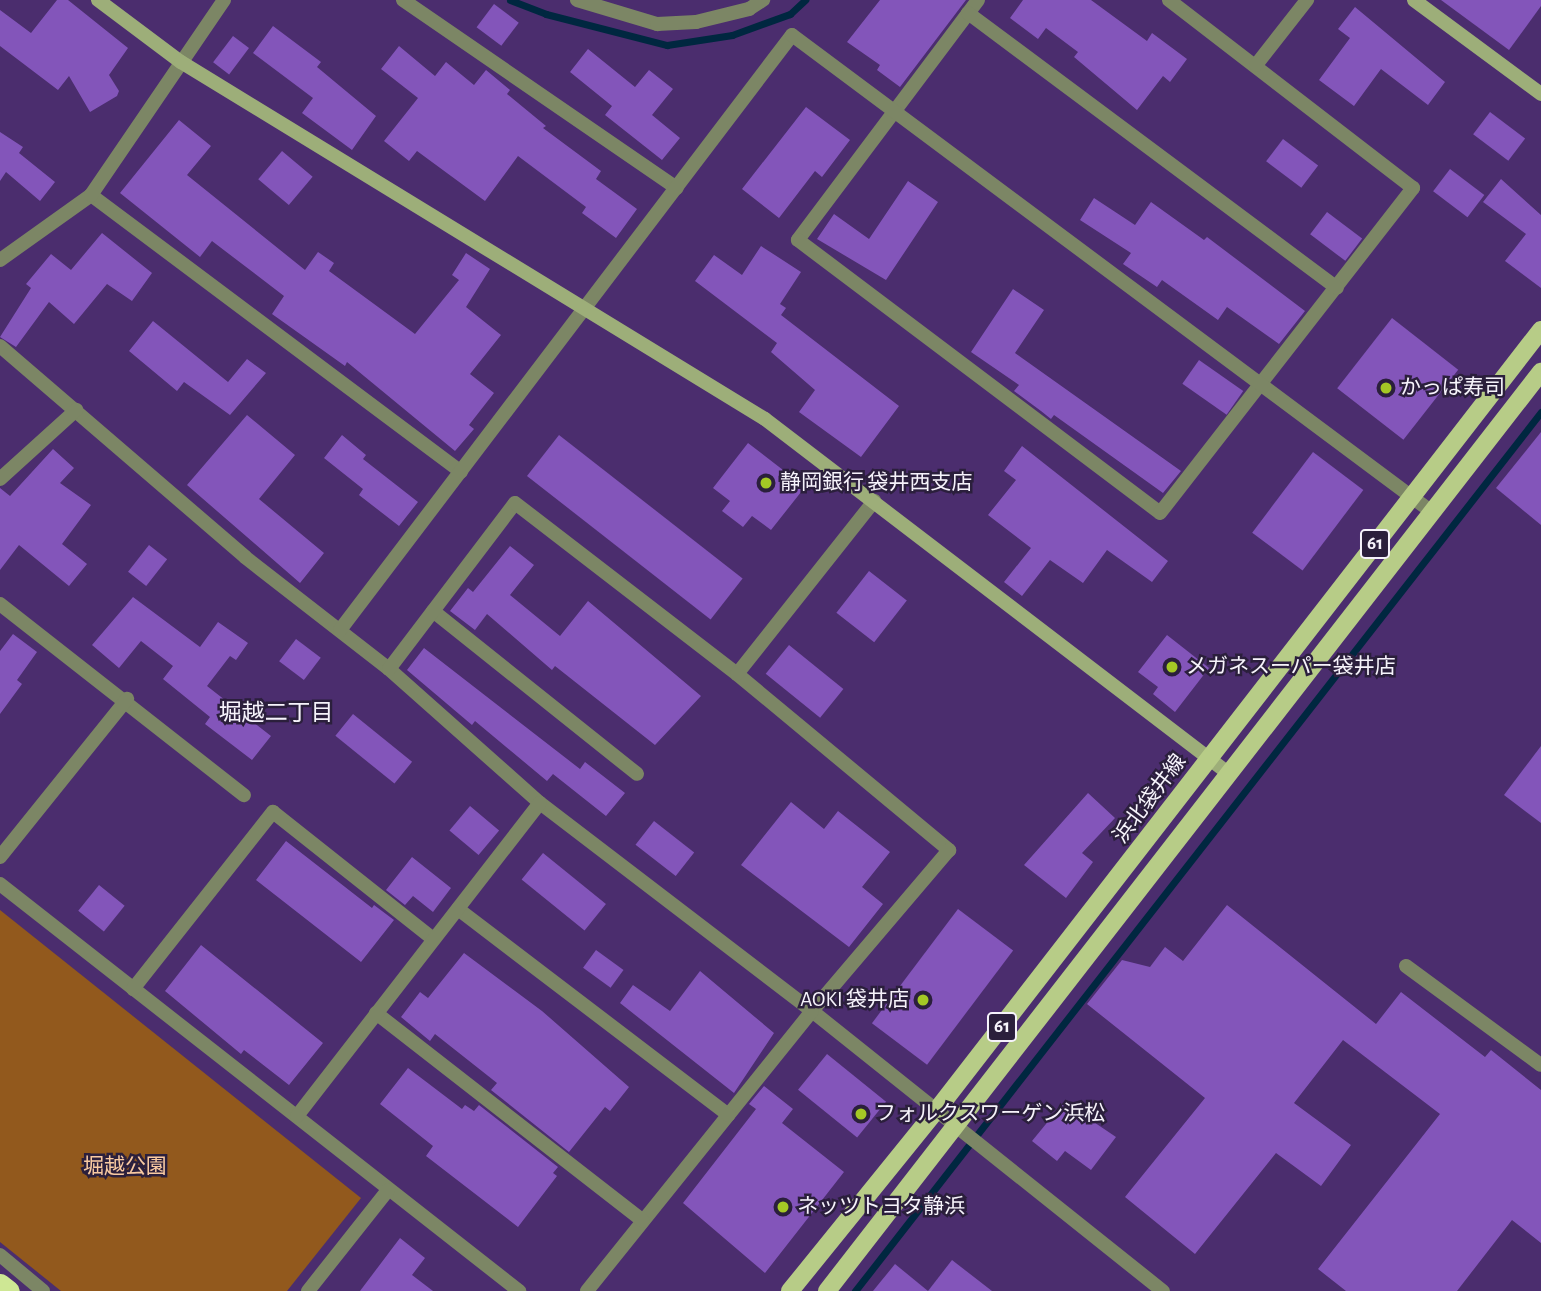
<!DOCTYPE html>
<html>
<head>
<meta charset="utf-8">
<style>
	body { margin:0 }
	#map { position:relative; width:1541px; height:1291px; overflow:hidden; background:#4b2d6e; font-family:"Alegreya Sans","Noto Sans JP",sans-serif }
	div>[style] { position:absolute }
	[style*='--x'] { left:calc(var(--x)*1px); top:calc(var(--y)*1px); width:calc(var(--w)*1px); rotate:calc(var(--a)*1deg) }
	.green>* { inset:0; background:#92591d }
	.stream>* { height:7px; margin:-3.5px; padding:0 3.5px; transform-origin:3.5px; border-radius:3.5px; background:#002740 }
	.building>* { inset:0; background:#8355ba; transform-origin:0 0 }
	.street>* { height:14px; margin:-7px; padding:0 7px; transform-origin:7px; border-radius:7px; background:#7c8665 }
	.secondary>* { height:14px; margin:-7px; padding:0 7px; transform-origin:7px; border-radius:7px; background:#9dae79 }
	.primary>* { height:18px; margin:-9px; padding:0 9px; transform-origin:9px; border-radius:9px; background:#b7cc87 }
	.highway>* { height:21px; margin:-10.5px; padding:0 10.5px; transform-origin:10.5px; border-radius:10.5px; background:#cee794 }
	.dots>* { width:19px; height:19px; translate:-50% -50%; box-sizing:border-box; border:4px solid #2b1f3c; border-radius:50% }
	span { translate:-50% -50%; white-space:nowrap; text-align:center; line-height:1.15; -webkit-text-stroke:5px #2b1f3c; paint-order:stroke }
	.shield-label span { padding:2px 5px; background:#2b1f3c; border:2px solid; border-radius:5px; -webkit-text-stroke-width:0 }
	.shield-label { font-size:19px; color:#f6f3fb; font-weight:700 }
	.poi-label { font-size:21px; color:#f6f3fb }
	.left { translate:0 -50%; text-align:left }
	.right { translate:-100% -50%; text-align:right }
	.street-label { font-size:21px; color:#f6f3fb }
	.park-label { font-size:21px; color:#f9caa2 }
	.neighbourhood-label { font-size:23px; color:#f6f3fb }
</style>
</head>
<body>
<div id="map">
	<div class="green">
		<i style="clip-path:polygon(0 910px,361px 1198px,287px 1291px,61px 1291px,0 1242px)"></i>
	</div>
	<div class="stream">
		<i style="--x:510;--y:0;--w:39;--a:21"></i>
		<i style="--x:546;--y:14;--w:125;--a:14.4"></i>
		<i style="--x:667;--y:45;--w:66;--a:-8.7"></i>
		<i style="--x:732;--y:35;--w:62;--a:-19.9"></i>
		<i style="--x:790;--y:14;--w:21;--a:-43"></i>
		<i style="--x:855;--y:1291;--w:1115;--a:-52.03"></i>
	</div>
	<div class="building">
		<i style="clip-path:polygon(57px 0,68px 0,128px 48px,109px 75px,119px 91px,117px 96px,90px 112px,69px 76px,58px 90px,0 46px,0 10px,31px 33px)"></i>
		<i style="clip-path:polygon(880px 0,966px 0,900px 87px,877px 70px,880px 65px,847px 42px)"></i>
		<i style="clip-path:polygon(1023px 0,1091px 0,1147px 41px,1152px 33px,1187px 59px,1170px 82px,1163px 76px,1137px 110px,1074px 57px,1078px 52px,1046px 28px,1038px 39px,1010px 18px)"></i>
		<i style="clip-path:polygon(1441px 0,1541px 0,1541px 6px,1509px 50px)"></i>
		<i style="left:494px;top:4px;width:31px;height:29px;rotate:37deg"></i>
		<i style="clip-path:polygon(1355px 7px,1445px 82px,1428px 105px,1381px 69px,1354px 106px,1319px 80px,1350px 38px,1338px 29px)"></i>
		<i style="clip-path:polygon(273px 26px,321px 62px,317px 67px,376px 116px,352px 150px,302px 113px,313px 98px,253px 53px)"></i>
		<i style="left:233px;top:36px;width:20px;height:33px;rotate:37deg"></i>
		<i style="clip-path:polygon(399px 46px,435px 76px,446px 62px,474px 85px,486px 70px,510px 90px,507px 94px,546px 126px,543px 128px,601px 171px,596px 179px,637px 209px,616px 238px,582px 213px,586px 207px,518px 156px,485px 201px,417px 151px,409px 161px,384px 141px,418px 98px,381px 69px)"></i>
		<i style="clip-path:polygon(588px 49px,635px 87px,649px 70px,673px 89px,652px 115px,680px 138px,662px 160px,605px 115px,612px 106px,570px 72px)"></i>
		<i style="clip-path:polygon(806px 107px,850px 140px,822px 177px,815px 171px,779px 218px,742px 189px)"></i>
		<i style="left:1490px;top:112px;width:44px;height:28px;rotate:37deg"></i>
		<i style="clip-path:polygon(179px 120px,211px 146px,187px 175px,305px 270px,318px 252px,334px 263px,329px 271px,415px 334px,459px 280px,452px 275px,466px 253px,490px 269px,466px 307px,501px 335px,470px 374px,494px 393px,469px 425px,474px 429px,455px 451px,347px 362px,345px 366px,272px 314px,284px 296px,212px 241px,200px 257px,120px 193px)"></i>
		<i style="clip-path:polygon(0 132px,23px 147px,19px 153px,55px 182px,40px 201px,6px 172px,0 181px)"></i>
		<i style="left:1283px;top:139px;width:44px;height:28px;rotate:37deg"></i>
		<i style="left:282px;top:151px;width:40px;height:37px;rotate:40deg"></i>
		<i style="left:1450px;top:169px;width:43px;height:28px;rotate:37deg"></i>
		<i style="clip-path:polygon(1501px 179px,1541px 215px,1541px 288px,1505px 261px,1526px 234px,1483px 202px)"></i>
		<i style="clip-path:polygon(908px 181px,938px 202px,886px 280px,817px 239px,834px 214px,869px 239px)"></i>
		<i style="clip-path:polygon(1094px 198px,1135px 225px,1151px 202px,1204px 240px,1207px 237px,1305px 311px,1279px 344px,1227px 307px,1218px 320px,1162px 280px,1157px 287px,1123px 264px,1131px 253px,1080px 220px)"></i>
		<i style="left:1327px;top:212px;width:44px;height:28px;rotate:37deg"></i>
		<i style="clip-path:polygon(102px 233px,152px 273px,132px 301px,107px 284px,74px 324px,49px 302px,16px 347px,0 337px,31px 288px,26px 284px,51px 254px,71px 270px)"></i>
		<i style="clip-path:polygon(761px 246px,801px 272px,780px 304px,786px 308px,781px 315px,899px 406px,861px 457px,799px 412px,815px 390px,771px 352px,777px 343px,695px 281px,714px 255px,742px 275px)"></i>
		<i style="clip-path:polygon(1013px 289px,1044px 310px,1015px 353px,1181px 471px,1163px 493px,1054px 415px,1051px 419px,1041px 411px,1014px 391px,1019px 385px,971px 352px)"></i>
		<i style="left:1392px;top:318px;width:84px;height:89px;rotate:38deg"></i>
		<i style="clip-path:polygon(153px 321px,228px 382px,247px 359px,266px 373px,230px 415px,184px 382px,177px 391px,129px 351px)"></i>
		<i style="left:1199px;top:360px;width:54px;height:29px;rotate:35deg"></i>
		<i style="clip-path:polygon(247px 415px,295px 455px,259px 499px,324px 553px,300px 583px,187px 485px)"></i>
		<i style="clip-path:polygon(1541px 432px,1541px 525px,1496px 488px)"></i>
		<i style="clip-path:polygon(342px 435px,366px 455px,363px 459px,418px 502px,399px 526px,359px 495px,363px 489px,324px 458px)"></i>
		<i style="left:559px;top:435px;width:233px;height:52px;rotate:38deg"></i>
		<i style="clip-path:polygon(748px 443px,805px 487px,771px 530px,752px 516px,743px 527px,722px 511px,730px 501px,713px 488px)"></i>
		<i style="clip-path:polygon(1022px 446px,1168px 561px,1152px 582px,1107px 550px,1083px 583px,1050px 560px,1022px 596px,1004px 582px,1031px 548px,988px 515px,1016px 480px,1004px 471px)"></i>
		<i style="clip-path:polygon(53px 449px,74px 468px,60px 483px,91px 505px,62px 544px,87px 564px,69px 586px,19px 545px,0 570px,0 488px,10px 496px)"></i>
		<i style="left:1313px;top:452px;width:63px;height:101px;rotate:37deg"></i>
		<i style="left:149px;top:545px;width:23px;height:34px;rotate:38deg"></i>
		<i style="clip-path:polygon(510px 546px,534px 565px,510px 595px,560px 636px,588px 601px,701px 696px,655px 745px,555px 666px,552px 670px,487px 614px,475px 630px,450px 611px,468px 588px,473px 592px)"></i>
		<i style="left:869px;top:571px;width:48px;height:53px;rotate:38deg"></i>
		<i style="clip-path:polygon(133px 597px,200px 647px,218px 622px,248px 643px,236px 660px,230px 656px,207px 686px,271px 736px,252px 760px,205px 724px,210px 717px,163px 679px,173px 666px,141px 641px,119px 668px,92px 645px)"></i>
		<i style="clip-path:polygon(13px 634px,37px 652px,17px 680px,22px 684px,0 714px,0 651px)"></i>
		<i style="clip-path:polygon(1167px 635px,1209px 668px,1175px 712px,1153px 694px,1158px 687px,1138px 672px)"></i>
		<i style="left:296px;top:639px;width:31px;height:28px;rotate:37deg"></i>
		<i style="left:789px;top:645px;width:70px;height:37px;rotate:39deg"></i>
		<i style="clip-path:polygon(424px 648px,580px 769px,585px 762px,625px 793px,606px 816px,553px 774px,547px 781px,475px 721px,472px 725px,407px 670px)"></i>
		<i style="left:353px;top:714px;width:76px;height:28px;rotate:39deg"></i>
		<i style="clip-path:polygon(1541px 746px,1541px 823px,1504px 795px)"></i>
		<i style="clip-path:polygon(1088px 793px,1115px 818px,1082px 853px,1093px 862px,1066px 898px,1024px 865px)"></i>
		<i style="clip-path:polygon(791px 802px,824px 829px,838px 811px,890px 852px,862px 887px,883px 904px,849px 947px,741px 865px)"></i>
		<i style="left:470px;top:806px;width:38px;height:32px;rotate:40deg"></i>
		<i style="left:654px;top:821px;width:51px;height:30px;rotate:38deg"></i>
		<i style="clip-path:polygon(286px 841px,372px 908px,374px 905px,394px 920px,361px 962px,256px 880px)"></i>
		<i style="left:543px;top:853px;width:81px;height:34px;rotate:39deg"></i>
		<i style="clip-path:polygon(412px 857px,451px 888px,433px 912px,413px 896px,405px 905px,386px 890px)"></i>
		<i style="left:99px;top:885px;width:33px;height:33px;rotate:39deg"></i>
		<i style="clip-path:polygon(1227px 905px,1376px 1024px,1401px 992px,1485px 1057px,1491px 1050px,1541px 1090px,1541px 1243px,1512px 1220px,1457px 1291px,1346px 1291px,1318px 1269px,1440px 1114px,1343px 1040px,1294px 1103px,1351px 1145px,1321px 1186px,1276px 1153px,1195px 1254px,1125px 1197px,1205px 1098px,1087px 1004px,1122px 960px,1150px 967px,1165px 947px,1183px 961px)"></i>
		<i style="left:958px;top:909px;width:69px;height:143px;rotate:37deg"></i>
		<i style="clip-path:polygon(201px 945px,323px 1043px,289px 1085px,244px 1050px,241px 1054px,165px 991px)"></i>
		<i style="left:596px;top:950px;width:34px;height:22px;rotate:36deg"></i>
		<i style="clip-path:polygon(464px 953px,542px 1011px,629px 1087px,610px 1111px,605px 1107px,569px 1152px,491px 1090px,497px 1083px,435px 1034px,430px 1041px,401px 1017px,420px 992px,428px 998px)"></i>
		<i style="clip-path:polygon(700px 971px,774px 1033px,734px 1093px,620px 1003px,633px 985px,670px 1011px)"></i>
		<i style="left:827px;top:1054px;width:76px;height:46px;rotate:39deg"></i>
		<i style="clip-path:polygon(408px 1068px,462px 1109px,465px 1105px,474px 1111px,479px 1105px,558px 1167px,553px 1173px,557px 1176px,518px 1227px,426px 1156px,433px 1146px,380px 1104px)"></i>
		<i style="clip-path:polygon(764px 1086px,793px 1109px,782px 1123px,844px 1172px,765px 1273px,683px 1203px,756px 1109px,749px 1104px)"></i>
		<i style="clip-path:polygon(1064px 1102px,1116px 1137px,1091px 1170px,1065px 1151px,1057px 1161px,1032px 1141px)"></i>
		<i style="clip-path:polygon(400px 1238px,425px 1258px,412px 1275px,433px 1291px,360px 1291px)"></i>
		<i style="clip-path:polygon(952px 1260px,992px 1291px,928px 1291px)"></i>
		<i style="clip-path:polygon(895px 1264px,928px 1291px,873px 1291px)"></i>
	</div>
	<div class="street">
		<i style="--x:403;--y:0;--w:332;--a:34.5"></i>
		<i style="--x:577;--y:0;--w:84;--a:16.7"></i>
		<i style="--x:657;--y:24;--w:39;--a:-3"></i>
		<i style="--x:696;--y:22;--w:55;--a:-13.8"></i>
		<i style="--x:749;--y:9;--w:17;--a:-33"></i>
		<i style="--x:978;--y:0;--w:300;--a:126.9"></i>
		<i style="--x:798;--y:240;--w:453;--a:37"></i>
		<i style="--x:1160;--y:513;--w:412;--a:-52.1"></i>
		<i style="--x:1413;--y:188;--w:308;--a:-142.4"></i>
		<i style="--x:968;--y:13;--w:460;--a:36.7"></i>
		<i style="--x:1256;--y:65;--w:83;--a:-51.9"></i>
		<i style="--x:91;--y:195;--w:462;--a:36.8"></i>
		<i style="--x:0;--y:260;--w:112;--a:-35.5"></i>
		<i style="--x:91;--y:195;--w:236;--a:-55.7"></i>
		<i style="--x:0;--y:346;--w:323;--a:40.7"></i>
		<i style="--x:245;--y:557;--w:182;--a:37.9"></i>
		<i style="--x:389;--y:669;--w:202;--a:41.6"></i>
		<i style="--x:540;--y:803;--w:342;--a:37.4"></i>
		<i style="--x:812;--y:1011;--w:449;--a:38.6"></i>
		<i style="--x:0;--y:479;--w:103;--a:-42.2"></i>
		<i style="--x:0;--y:604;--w:310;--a:38.1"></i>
		<i style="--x:433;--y:611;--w:261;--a:38.6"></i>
		<i style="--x:340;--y:630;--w:747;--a:-52.78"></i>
		<i style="--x:792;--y:35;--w:798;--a:36.7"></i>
		<i style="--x:389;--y:669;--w:208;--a:-52.8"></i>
		<i style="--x:515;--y:503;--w:280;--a:37.6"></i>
		<i style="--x:737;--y:674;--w:276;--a:39.7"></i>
		<i style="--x:949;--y:850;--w:211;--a:130.4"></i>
		<i style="--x:812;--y:1011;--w:359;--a:128.8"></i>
		<i style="--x:737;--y:674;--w:221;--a:-51.6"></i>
		<i style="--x:0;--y:857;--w:203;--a:-51.2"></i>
		<i style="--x:0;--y:884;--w:660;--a:38.1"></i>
		<i style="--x:458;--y:909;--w:340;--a:37.3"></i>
		<i style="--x:1406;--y:966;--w:167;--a:36.3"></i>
		<i style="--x:133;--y:989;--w:226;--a:-51.7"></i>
		<i style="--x:273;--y:812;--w:204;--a:38.4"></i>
		<i style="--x:376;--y:1013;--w:338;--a:37.9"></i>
		<i style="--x:297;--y:1116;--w:396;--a:-52.2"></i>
		<i style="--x:0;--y:1255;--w:56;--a:39.9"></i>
		<i style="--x:308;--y:1291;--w:129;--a:-51.6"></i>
	</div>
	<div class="secondary">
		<i style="--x:98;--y:0;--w:104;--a:36.8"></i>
		<i style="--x:181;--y:62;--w:684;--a:31.44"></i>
		<i style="--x:765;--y:419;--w:583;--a:37.4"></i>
		<i style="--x:1414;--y:0;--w:158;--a:36.5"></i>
	</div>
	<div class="primary">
		<i style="--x:790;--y:1291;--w:232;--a:-51"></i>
		<i style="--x:936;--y:1111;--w:988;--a:-52.24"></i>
		<i style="--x:827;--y:1291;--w:1164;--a:-52.16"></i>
	</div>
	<div class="highway">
		<i style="--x:0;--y:1284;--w:11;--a:38"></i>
	</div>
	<div class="dots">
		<i style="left:1386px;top:388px;background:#a4c825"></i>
		<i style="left:766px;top:483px;background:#a4c825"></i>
		<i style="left:1172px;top:667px;background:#a4c825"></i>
		<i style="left:923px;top:1000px;background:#a4c825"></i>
		<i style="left:861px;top:1114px;background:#a4c825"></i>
		<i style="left:783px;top:1207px;background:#a4c825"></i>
	</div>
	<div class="shield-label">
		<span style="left:1375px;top:544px">61</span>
		<span style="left:1002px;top:1027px">61</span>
	</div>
	<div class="poi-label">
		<span class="left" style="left:1400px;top:388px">かっぱ寿司</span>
		<span class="left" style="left:780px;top:483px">静岡銀行 袋井西支店</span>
		<span class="left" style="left:1186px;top:667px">メガネスーパー袋井店</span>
		<span class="right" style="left:909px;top:1000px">AOKI 袋井店</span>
		<span class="left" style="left:875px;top:1114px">フォルクスワーゲン浜松</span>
		<span class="left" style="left:797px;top:1207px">ネッツトヨタ静浜</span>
	</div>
	<div class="street-label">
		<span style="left:1150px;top:799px;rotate:-53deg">浜北袋井線</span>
	</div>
	<div class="park-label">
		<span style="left:125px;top:1167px">堀越公園</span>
	</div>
	<div class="neighbourhood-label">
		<span style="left:276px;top:714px">堀越二丁目</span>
	</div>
</div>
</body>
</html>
